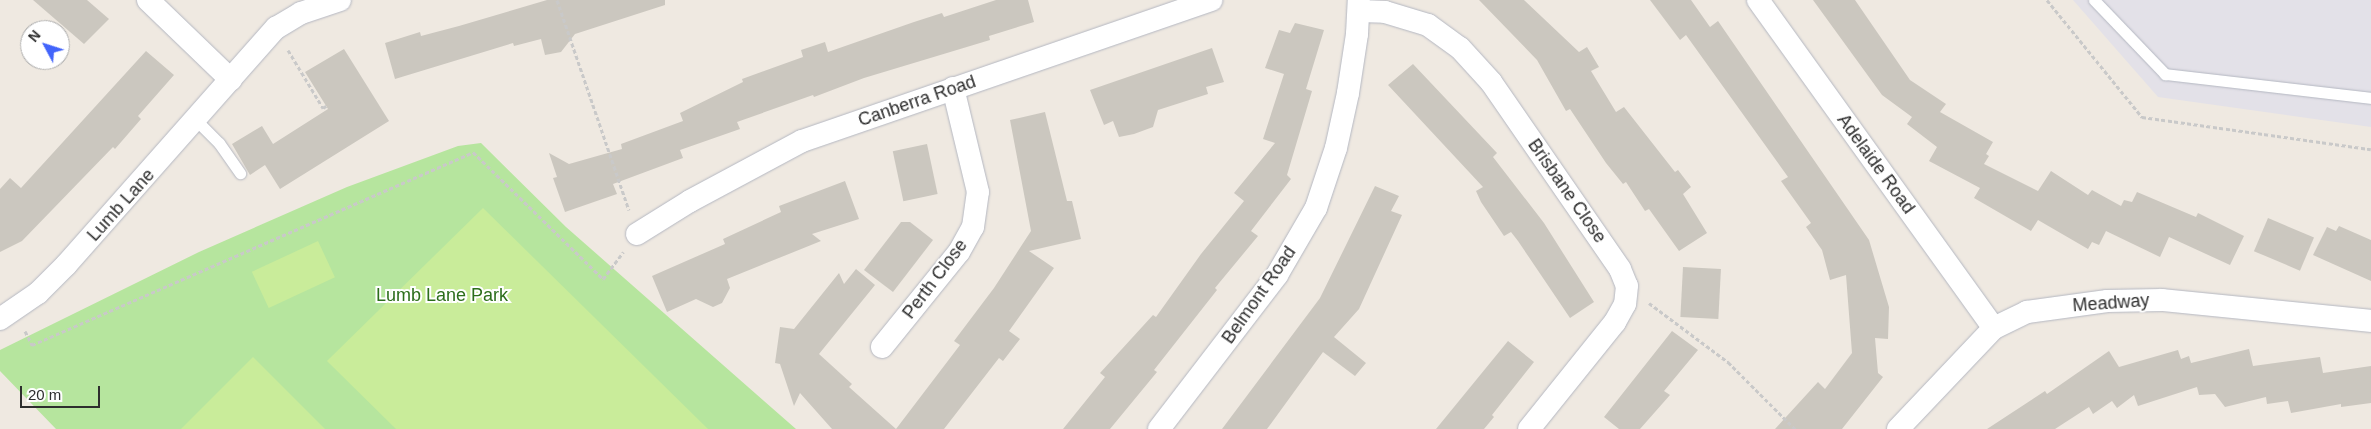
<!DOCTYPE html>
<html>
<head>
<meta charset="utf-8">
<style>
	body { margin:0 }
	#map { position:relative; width:2371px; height:429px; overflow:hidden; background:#efe9e1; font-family:Arial,sans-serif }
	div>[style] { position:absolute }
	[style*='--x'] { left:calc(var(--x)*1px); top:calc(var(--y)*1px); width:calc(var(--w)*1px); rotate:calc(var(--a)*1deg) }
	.industrial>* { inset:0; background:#e3e1e8 }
	.green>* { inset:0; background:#b6e59e }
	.pitch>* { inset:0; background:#c9ec9a; transform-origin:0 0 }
	.building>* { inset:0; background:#cbc7bf; transform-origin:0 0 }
	.path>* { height:3px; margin-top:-1.5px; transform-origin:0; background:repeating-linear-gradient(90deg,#c9c9c9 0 4px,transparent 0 6.5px) }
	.roads { filter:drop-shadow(0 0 1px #b4b7c1) drop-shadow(0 0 1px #b4b7c1) }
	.lane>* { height:11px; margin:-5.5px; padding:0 5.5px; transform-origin:5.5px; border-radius:5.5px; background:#fff }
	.street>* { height:22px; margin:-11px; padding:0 11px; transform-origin:11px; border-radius:11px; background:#fff }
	span { translate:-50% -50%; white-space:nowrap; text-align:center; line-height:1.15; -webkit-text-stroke:4px #fff; paint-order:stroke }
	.street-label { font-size:18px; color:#2e2e2e }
	.park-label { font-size:18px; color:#2c6e1b }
	.north { position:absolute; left:20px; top:20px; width:50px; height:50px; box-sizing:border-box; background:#fff; border:1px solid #ababab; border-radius:50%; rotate:310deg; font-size:14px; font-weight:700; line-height:20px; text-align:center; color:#2e2e2e }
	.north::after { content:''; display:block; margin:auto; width:18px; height:22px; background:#4264fb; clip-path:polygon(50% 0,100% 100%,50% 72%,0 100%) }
	.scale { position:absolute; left:20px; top:386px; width:80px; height:22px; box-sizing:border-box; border:2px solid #2e2e2e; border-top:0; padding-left:6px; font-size:15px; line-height:18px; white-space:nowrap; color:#2e2e2e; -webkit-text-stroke:4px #fff; paint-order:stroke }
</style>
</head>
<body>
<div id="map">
	<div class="industrial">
		<i style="clip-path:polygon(2073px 0,2371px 0,2371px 127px,2158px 97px)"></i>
	</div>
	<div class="green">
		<i style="clip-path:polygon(481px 143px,566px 227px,796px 429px,56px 429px,0 371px,0 350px,199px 252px,347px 187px,458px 146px)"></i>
	</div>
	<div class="pitch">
		<i style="clip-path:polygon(483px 208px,708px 429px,396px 429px,327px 361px)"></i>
		<i style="left:318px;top:241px;width:40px;height:73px;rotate:65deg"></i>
		<i style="clip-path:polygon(253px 357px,325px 429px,181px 429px)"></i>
	</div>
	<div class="building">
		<i style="clip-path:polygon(33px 0,87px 0,109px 19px,84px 44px)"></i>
		<i style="clip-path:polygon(547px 0,665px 0,665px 5px,575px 34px,561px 52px,545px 55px,541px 39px,514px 46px,513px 43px,395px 79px,385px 43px,420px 32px,421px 36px,459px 26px)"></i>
		<i style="clip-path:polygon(996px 0,1028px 0,1034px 22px,989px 36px,990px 40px,864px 78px,814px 97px,813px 95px,737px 122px,740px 129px,680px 150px,683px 158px,613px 184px,617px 194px,565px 212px,553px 178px,557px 177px,549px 153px,569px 164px,622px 149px,621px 144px,683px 121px,680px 113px,743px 82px,742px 79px,803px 57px,801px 50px,825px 42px,828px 52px,914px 22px,942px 13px,944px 17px)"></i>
		<i style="clip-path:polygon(1479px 0,1524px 0,1579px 52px,1587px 47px,1599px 67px,1591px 71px,1616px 112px,1624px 107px,1675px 172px,1678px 170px,1691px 187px,1683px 194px,1707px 233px,1679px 251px,1649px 209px,1645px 211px,1626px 182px,1623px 184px,1606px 163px,1570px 109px,1566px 111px,1537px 60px)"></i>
		<i style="clip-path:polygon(1650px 0,1691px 0,1710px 27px,1718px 21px,1869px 240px,1889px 307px,1888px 339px,1875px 338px,1878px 373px,1883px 377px,1842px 429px,1775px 429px,1818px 382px,1825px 389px,1852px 353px,1846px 275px,1830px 280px,1822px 250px,1806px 227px,1811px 223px,1781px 181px,1788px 177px,1686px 35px,1680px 40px)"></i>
		<i style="clip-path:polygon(1813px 0,1855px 0,1910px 80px,1946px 104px,1940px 112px,1993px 142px,1986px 154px,1989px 156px,1984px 164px,2038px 191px,2051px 171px,2088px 195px,2092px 190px,2121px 206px,2124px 200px,2132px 202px,2137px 192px,2196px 217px,2198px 213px,2244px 236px,2230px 265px,2169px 237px,2160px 257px,2106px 231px,2099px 245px,2092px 242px,2088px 249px,2038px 220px,2031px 231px,1974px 198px,1980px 188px,1929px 161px,1937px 147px,1907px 124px,1912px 117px,1882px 95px)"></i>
		<i style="clip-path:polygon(1295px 23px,1324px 30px,1306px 89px,1312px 91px,1287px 175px,1291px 179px,1251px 231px,1258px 236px,1215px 288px,1217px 290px,1154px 370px,1157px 372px,1110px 429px,1063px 429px,1105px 377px,1100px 373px,1153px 315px,1156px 317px,1201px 254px,1244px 201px,1234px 193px,1275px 143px,1263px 139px,1284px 74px,1265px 68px,1279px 30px,1290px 33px)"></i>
		<i style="clip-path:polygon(1212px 48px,1224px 82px,1206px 87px,1208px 94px,1158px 110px,1153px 127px,1134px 134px,1119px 137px,1113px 121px,1104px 125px,1090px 90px)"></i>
		<i style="clip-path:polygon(344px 49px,389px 121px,280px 189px,265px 165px,250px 175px,232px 144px,262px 126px,273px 144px,328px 109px,305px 72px)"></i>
		<i style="clip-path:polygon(146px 51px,174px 75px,138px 116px,141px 119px,115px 149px,113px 147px,22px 241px,0 252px,0 189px,10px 178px,21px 188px)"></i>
		<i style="clip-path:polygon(1413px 64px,1497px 153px,1493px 157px,1544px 223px,1594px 302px,1570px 318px,1518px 241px,1511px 232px,1504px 236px,1481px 202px,1476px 191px,1483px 187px,1388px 85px)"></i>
		<i style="clip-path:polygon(1045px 112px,1067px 201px,1072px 201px,1081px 239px,1029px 251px,1054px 268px,1009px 331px,1020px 339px,1003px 361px,999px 358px,944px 429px,896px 429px,960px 345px,954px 341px,994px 288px,1031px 231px,1010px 120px)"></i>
		<i style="left:927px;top:144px;width:51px;height:35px;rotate:78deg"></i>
		<i style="clip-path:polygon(845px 181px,859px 219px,812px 234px,821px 241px,727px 279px,730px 288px,722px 303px,713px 307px,696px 299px,667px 312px,652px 276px,725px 244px,723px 239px,781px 212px,779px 206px)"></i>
		<i style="clip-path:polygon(1375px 186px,1399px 196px,1391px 211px,1402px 215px,1359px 309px,1334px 337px,1366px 363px,1355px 376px,1323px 352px,1267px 429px,1222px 429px,1320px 298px)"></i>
		<i style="left:2268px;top:218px;width:50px;height:36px;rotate:23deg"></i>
		<i style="clip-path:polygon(901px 222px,910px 222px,933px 240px,893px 292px,864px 270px)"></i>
		<i style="clip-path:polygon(2339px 226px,2371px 240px,2371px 281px,2313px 255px,2327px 227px,2336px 231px)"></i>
		<i style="left:1683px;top:267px;width:38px;height:50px;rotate:3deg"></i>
		<i style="clip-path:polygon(856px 269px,875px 285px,819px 354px,852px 384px,849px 387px,896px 429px,832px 429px,800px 393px,794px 406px,780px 364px,775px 363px,780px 327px,794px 329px,839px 273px,844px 284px)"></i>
		<i style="clip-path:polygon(1672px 331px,1698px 350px,1664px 391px,1670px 395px,1640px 429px,1619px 429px,1604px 417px)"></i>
		<i style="clip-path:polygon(1508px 341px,1534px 362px,1492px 415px,1494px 417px,1484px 429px,1436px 429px)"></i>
		<i style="clip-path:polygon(2249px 349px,2253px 366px,2320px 357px,2323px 373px,2371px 366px,2371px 403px,2341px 407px,2341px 404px,2291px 413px,2288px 401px,2267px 404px,2266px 397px,2225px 407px,2215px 394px,2199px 395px,2197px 387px,2138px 406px,2134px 395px,2117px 408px,2112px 401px,2093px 414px,2089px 407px,2055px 429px,1987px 429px,2045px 391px,2047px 394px,2109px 351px,2119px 367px,2178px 350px,2181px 359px,2189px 356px,2191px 363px)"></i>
	</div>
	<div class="path">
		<i style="--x:557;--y:0;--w:222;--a:71.1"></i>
		<i style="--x:2047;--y:0;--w:151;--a:50.9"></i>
		<i style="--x:2142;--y:117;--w:231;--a:8"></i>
		<i style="--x:288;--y:50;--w:68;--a:58.9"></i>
		<i style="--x:323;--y:108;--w:4;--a:-34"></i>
		<i style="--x:1649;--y:303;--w:99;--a:36.8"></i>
		<i style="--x:1728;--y:362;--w:95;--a:45"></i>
		<i style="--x:25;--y:331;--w:16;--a:63"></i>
		<i style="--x:32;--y:345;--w:481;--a:-23.6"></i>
		<i style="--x:473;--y:152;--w:182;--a:44.3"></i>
		<i style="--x:603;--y:279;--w:34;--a:-53"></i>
	</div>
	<div class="roads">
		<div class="lane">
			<i style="--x:2094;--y:0;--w:103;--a:46.2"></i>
			<i style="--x:2165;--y:74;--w:207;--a:6.6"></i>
			<i style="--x:195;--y:119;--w:34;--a:45"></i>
			<i style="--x:219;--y:143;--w:37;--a:55"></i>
		</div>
		<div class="street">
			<i style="--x:148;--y:0;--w:115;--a:43.9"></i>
			<i style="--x:1758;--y:0;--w:404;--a:54.3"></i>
			<i style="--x:1360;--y:11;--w:25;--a:2"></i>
			<i style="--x:1385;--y:12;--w:45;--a:16.8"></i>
			<i style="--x:1428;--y:25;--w:39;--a:36"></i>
			<i style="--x:1460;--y:48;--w:46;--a:47.6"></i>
			<i style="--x:1491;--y:82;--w:227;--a:55.4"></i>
			<i style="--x:1620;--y:269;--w:18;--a:68"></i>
			<i style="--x:1627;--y:286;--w:18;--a:96"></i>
			<i style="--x:1625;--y:304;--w:21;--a:119"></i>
			<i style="--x:1615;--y:322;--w:137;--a:128.8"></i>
			<i style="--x:637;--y:234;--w:62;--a:-31.9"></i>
			<i style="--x:690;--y:201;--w:127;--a:-28.2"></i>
			<i style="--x:802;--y:141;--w:433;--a:-19"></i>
			<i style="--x:0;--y:319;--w:46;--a:-34.4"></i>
			<i style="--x:38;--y:293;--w:40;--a:-45"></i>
			<i style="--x:66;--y:265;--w:317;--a:-48.5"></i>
			<i style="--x:276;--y:28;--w:29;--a:-31"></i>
			<i style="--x:301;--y:13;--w:41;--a:-18.4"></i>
			<i style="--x:882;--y:347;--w:122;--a:-51"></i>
			<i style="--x:959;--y:252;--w:29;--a:-61"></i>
			<i style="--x:973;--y:227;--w:35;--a:-82"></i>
			<i style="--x:978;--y:192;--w:107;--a:-103.5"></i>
			<i style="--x:1159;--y:429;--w:194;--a:-52.5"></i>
			<i style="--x:1277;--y:275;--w:78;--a:-59.8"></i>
			<i style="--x:1316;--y:208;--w:63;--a:-71.6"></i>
			<i style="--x:1336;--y:148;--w:56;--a:-77.7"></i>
			<i style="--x:1348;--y:93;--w:60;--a:-81.3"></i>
			<i style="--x:1357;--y:34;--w:34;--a:-87"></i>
			<i style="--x:1898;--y:429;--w:139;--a:-46.5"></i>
			<i style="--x:1994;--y:328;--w:37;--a:-26"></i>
			<i style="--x:2027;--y:312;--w:81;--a:-7.8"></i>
			<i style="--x:2107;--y:301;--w:55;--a:-1"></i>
			<i style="--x:2162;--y:300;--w:210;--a:5.7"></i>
		</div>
	</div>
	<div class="street-label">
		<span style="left:917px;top:101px;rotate:-19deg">Canberra Road</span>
		<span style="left:1876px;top:164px;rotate:54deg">Adelaide Road</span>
		<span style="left:1567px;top:191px;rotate:55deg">Brisbane Close</span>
		<span style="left:121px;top:205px;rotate:-48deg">Lumb Lane</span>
		<span style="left:935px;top:279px;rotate:-53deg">Perth Close</span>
		<span style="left:1259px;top:295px;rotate:-55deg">Belmont Road</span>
		<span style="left:2111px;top:303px;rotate:-4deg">Meadway</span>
	</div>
	<div class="park-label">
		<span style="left:442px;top:295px">Lumb Lane Park</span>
	</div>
	<div class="north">N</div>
	<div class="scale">20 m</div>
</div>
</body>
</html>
